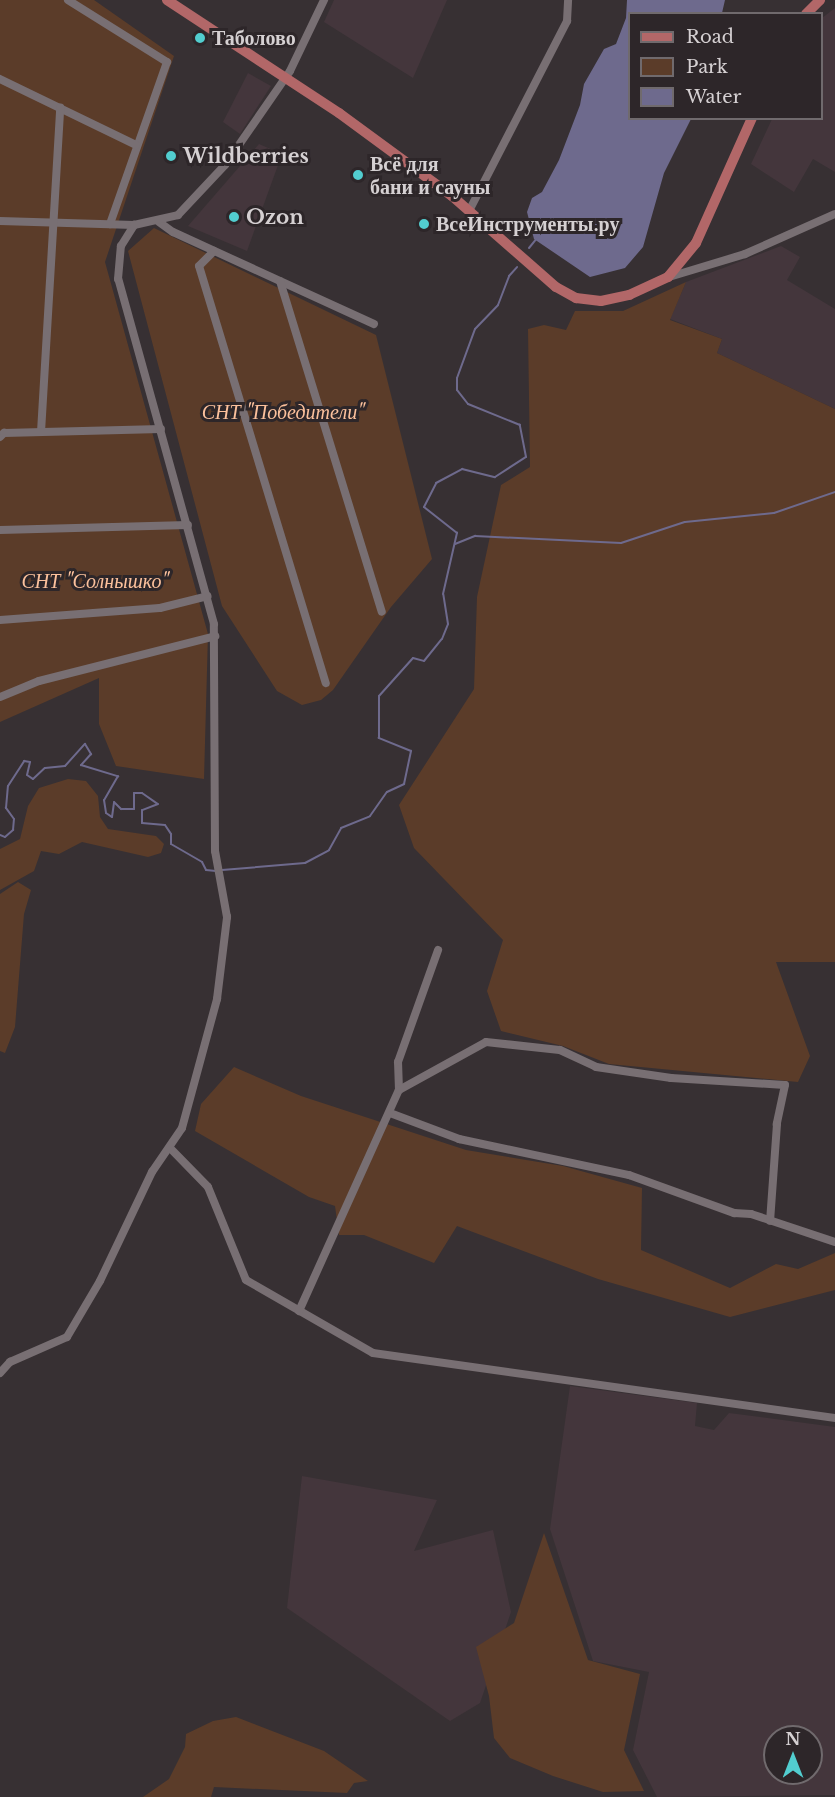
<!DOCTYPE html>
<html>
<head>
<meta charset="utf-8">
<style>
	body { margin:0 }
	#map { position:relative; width:835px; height:1797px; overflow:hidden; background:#373033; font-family:"Libre Baskerville",serif }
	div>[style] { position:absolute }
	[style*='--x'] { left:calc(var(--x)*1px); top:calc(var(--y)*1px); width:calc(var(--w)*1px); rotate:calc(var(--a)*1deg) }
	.built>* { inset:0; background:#44363c }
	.green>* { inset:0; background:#5b3c29 }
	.water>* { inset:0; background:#6e6a8d }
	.stream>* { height:2px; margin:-1px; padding:0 1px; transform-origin:1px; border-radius:1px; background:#6e6a8d }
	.minor>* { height:8px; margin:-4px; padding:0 4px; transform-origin:4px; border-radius:4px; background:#786f73 }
	.major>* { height:10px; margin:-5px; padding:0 5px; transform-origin:5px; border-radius:5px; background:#b26768 }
	.dots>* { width:16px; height:16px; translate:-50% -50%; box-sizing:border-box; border:3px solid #2d2629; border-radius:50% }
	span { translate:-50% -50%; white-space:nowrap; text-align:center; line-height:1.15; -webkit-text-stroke:6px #2d2629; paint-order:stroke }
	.poi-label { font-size:20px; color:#d5d0d2; font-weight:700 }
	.left { translate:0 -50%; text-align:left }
	.park-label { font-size:20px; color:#fcc19c; font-style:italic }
	.legend { position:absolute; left:628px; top:12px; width:195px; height:108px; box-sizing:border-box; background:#2d2629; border:2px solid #706a6d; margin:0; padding:8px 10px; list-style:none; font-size:18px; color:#d5d0d2 }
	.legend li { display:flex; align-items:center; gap:12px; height:30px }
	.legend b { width:30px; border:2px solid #706a6d }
	.north { position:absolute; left:763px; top:1725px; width:60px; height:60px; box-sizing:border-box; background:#2d2629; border:2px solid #706a6d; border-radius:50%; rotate:0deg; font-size:16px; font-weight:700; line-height:24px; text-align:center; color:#d5d0d2 }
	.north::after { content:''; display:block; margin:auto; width:21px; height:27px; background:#52cdcf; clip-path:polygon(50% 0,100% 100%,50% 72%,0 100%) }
</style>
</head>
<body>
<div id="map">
	<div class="built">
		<i style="clip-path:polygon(334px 0,447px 0,413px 78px,324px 22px)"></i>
		<i style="clip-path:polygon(835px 8px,835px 172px,813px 159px,794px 192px,751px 164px,772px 119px,822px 118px,822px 18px)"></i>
		<i style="clip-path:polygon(248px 73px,271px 86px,240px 134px,223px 122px)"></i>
		<i style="clip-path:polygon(259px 144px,282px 154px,247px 251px,188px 226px)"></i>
		<i style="clip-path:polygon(781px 246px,800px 257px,787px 280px,835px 309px,835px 409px,717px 353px,722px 339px,670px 319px,686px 282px)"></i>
		<i style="clip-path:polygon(evenodd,570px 1386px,697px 1403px,695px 1426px,714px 1430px,729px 1413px,835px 1427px,835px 1795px,657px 1797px,633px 1750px,649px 1672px,593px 1661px,550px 1529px,570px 1386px,775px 1737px,811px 1737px,811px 1773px,775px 1773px,775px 1737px)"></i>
		<i style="clip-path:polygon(302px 1476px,437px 1500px,414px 1551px,493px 1530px,511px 1612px,480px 1703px,450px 1721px,287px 1608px)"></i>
	</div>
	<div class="green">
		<i style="clip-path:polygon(0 0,94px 0,174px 56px,105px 262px,208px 634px,204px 779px,116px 766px,99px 724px,99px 678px,0 722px)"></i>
		<i style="clip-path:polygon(154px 228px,376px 335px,432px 559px,391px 607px,333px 690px,321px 700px,302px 705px,277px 691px,222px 606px,128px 251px)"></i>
		<i style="clip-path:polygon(686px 282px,670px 320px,722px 339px,717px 353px,835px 409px,835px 962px,776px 962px,810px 1056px,798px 1082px,609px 1064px,563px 1046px,501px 1031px,487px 991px,503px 940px,414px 848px,399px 805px,474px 689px,477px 597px,501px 485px,530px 467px,528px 329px,544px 325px,566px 330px,575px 311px,623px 311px)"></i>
		<i style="clip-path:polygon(68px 779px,86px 781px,98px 796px,100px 817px,108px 829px,156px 836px,164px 844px,161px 853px,148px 857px,82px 842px,59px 854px,41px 851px,34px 871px,0 890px,0 849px,20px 839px,28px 806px,39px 788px)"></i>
		<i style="clip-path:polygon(18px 882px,31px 890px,24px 914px,15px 1027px,5px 1053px,0 1051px,0 894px)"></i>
		<i style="clip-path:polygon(234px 1067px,301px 1096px,466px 1150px,563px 1166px,642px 1188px,641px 1250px,730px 1288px,776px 1264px,798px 1269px,835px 1253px,835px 1290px,730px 1317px,598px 1279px,457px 1226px,434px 1263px,364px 1235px,339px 1235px,335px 1206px,309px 1197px,195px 1131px,201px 1104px)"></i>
		<i style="clip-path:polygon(544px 1533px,588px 1660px,640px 1674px,624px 1750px,644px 1791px,603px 1792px,553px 1776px,510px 1758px,494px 1738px,489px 1696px,476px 1647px,514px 1623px)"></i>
		<i style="clip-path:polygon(236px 1717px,324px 1751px,368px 1781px,354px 1783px,347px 1793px,214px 1787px,211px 1797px,143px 1797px,169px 1779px,185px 1747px,186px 1734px,213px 1721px)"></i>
	</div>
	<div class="water">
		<i style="clip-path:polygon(627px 0,725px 0,722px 13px,630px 14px,630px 118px,691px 119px,664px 173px,643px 247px,625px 268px,590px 277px,534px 239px,527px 212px,532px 198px,542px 192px,559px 160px,580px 105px,584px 84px,604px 49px,616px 44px,626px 18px)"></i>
	</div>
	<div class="stream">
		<i style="--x:529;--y:248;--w:13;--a:-51"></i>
		<i style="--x:455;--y:544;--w:22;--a:-22"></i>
		<i style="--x:475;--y:536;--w:146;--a:2.7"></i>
		<i style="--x:621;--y:543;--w:67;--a:-18.2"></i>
		<i style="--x:685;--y:522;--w:89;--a:-5.8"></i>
		<i style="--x:774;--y:513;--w:65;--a:-19"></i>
		<i style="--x:0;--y:835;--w:5;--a:22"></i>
		<i style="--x:5;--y:837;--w:11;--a:-41"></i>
		<i style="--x:13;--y:830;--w:11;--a:-85"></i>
		<i style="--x:14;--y:819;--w:14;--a:-126"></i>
		<i style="--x:6;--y:808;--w:22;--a:-85"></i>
		<i style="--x:8;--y:786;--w:30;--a:-57"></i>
		<i style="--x:24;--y:761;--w:6;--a:9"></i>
		<i style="--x:30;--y:762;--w:13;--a:103"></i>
		<i style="--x:27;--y:775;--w:7;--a:34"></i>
		<i style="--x:33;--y:779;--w:16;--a:-43"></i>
		<i style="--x:45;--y:768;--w:20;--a:-6"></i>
		<i style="--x:65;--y:766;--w:30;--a:-48"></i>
		<i style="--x:85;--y:744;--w:12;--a:59"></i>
		<i style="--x:91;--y:754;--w:15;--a:132"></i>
		<i style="--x:81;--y:765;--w:39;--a:17"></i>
		<i style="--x:118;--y:776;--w:28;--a:120"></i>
		<i style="--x:104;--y:800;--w:13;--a:81"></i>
		<i style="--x:106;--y:813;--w:7;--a:34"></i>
		<i style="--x:112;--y:817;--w:15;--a:-82"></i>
		<i style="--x:114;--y:802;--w:10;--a:45"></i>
		<i style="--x:121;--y:809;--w:13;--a:0"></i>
		<i style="--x:134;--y:809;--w:16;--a:-90"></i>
		<i style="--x:134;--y:793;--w:8;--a:0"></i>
		<i style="--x:142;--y:793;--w:19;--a:35"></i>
		<i style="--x:158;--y:804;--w:17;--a:159"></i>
		<i style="--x:142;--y:810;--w:13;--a:90"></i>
		<i style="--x:142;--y:823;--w:23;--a:5"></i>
		<i style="--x:165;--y:825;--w:11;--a:56"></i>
		<i style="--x:171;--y:834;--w:10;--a:90"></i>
		<i style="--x:171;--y:844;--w:36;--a:30"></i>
		<i style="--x:202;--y:862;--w:9;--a:63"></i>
		<i style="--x:206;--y:870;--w:10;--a:6"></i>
		<i style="--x:222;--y:870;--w:83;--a:-4.8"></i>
		<i style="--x:305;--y:863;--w:27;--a:-28"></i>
		<i style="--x:329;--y:850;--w:25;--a:-61"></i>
		<i style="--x:341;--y:828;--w:31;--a:-22"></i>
		<i style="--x:370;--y:816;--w:29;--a:-55"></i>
		<i style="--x:387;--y:792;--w:19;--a:-25"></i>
		<i style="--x:404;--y:784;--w:34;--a:-78"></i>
		<i style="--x:411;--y:751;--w:35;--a:-158"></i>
		<i style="--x:379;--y:738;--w:42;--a:-90"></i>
		<i style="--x:379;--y:696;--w:51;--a:-48.2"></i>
		<i style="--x:413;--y:658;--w:11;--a:15"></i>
		<i style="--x:424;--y:661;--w:28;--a:-51"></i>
		<i style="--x:442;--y:639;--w:16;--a:-68"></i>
		<i style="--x:448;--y:624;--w:30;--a:-99"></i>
		<i style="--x:443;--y:594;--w:63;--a:-77.1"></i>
		<i style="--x:457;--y:533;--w:42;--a:-141.8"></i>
		<i style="--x:424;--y:507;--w:27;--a:-63"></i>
		<i style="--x:436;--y:483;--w:30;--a:-28"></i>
		<i style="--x:462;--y:469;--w:34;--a:14"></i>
		<i style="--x:495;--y:477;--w:37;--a:-33"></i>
		<i style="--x:526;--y:457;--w:33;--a:-101"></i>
		<i style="--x:520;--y:425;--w:56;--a:-158"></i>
		<i style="--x:468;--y:404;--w:18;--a:-128"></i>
		<i style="--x:457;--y:390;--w:12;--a:-90"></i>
		<i style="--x:457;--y:378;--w:52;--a:-69.8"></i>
		<i style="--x:475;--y:329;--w:33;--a:-46"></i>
		<i style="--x:498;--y:305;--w:31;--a:-69"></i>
		<i style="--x:509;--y:276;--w:12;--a:-48"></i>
	</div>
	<div class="minor">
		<i style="--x:68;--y:0;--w:117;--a:32.1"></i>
		<i style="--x:167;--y:62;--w:172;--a:109.4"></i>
		<i style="--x:0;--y:79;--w:151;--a:25.9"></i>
		<i style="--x:469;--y:211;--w:214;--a:-62.7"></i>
		<i style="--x:567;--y:21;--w:21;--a:-87"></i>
		<i style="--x:0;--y:221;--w:134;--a:1.7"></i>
		<i style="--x:159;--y:222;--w:17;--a:36"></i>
		<i style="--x:173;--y:232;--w:221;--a:24.6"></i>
		<i style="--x:214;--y:251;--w:21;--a:135"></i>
		<i style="--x:199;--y:266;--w:436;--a:73.1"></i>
		<i style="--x:669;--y:277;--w:79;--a:-16.8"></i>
		<i style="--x:745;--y:254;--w:98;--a:-24"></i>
		<i style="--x:280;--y:281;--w:346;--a:72.9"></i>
		<i style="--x:41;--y:432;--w:325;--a:-86.6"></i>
		<i style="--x:0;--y:437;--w:6;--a:-45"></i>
		<i style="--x:4;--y:433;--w:157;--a:-1.5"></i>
		<i style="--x:0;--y:530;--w:188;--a:-1.5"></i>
		<i style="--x:0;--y:620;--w:160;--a:-4.3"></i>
		<i style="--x:160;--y:608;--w:49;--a:-14"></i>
		<i style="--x:0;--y:697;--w:42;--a:-22.3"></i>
		<i style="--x:39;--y:681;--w:182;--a:-14.3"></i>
		<i style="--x:399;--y:1090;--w:28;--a:-92"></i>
		<i style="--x:398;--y:1062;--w:119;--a:-70.3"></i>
		<i style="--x:390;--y:1113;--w:74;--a:20.6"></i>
		<i style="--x:459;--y:1139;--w:174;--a:12"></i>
		<i style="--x:629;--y:1175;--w:112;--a:19.9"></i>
		<i style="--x:734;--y:1213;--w:17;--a:3"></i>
		<i style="--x:751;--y:1214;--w:89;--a:18.4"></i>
		<i style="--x:170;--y:1148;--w:54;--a:45.7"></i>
		<i style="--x:208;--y:1187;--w:100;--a:67.8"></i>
		<i style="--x:246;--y:1280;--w:146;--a:29.9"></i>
		<i style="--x:373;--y:1353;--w:467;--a:8"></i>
		<i style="--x:299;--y:1311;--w:243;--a:-65.7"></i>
		<i style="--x:399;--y:1090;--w:99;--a:-28.9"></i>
		<i style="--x:486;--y:1042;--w:74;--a:6.2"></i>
		<i style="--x:560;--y:1050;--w:40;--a:25"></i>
		<i style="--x:596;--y:1067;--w:76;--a:8.3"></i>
		<i style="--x:671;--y:1078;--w:114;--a:3.5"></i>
		<i style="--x:785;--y:1085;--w:40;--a:102"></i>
		<i style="--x:777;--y:1124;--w:97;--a:94.1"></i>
		<i style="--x:0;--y:1373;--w:15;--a:-48"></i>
		<i style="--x:10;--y:1362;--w:62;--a:-23.7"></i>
		<i style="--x:67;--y:1337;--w:65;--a:-59.5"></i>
		<i style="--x:100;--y:1281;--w:121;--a:-64.5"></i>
		<i style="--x:152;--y:1172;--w:53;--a:-55.7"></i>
		<i style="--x:182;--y:1128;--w:134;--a:-74.8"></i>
		<i style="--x:217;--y:999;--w:83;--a:-83"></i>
		<i style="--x:227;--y:917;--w:67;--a:-100.3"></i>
		<i style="--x:215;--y:851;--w:227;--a:-90.3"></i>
		<i style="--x:214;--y:624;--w:358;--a:-105.5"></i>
		<i style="--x:118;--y:279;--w:33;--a:-85"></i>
		<i style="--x:121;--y:246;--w:25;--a:-58"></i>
		<i style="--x:134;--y:225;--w:45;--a:-12.8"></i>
		<i style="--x:178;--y:215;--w:69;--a:-46.8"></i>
		<i style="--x:225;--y:165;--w:114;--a:-55.3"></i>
		<i style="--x:290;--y:71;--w:79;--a:-64.4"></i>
	</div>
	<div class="major">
		<i style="--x:167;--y:0;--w:206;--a:33.3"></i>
		<i style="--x:339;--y:113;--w:140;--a:36.3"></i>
		<i style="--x:452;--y:196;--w:138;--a:41.2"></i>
		<i style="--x:556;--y:287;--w:23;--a:29"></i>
		<i style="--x:576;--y:298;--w:25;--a:7"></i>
		<i style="--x:601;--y:301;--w:29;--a:-12"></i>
		<i style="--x:629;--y:295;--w:43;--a:-24.8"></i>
		<i style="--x:668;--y:277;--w:44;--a:-50.5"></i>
		<i style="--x:696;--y:243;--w:137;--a:-65.9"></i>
		<i style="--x:806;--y:14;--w:20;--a:-45"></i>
	</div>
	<div class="dots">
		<i style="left:200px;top:38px;background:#52cdcf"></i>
		<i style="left:171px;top:156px;background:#52cdcf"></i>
		<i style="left:358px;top:175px;background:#52cdcf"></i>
		<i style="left:234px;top:217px;background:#52cdcf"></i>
		<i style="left:424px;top:224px;background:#52cdcf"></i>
	</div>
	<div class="poi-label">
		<span class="left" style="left:212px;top:38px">Таболово</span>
		<span class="left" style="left:183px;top:156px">Wildberries</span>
		<span class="left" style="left:370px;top:176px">Всё для<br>бани и сауны</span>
		<span class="left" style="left:246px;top:217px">Ozon</span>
		<span class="left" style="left:436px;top:224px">ВсеИнструменты.ру</span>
	</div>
	<div class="park-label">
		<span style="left:283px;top:412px">СНТ "Победители"</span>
		<span style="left:95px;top:581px">СНТ "Солнышко"</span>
	</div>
	<ul class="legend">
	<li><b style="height:8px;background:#b26768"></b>Road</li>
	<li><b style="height:16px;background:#5b3c29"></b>Park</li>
	<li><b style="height:16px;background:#6e6a8d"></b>Water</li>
	</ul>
	<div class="north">N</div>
</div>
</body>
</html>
